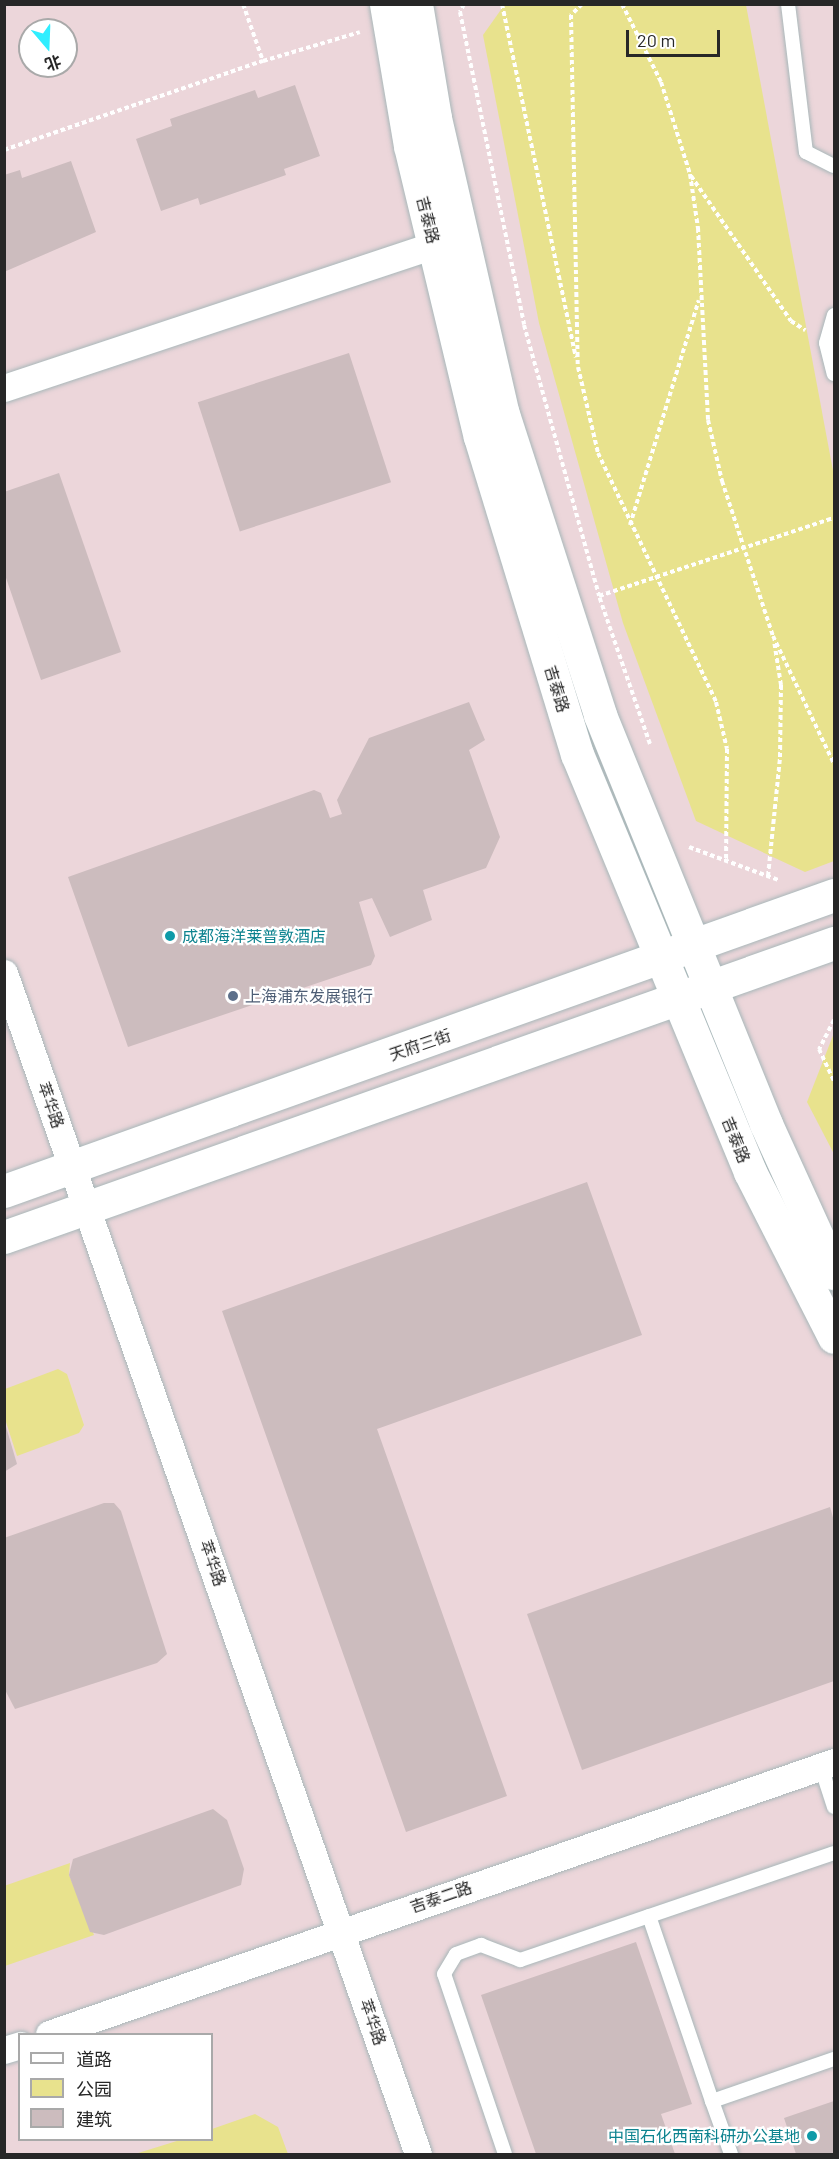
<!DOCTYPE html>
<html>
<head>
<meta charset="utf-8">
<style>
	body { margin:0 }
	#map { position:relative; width:839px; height:2159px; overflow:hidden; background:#ecd6da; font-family:Barlow,"Noto Sans SC",sans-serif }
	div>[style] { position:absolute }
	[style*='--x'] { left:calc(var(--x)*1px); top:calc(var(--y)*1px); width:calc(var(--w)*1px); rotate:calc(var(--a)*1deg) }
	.green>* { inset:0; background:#e8e28d }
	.building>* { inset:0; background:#ccbcbe; transform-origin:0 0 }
	.path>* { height:4px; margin-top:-2px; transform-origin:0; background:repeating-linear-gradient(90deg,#fff 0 4.5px,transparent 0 7.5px) }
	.roads { filter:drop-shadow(0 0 2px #a8b7b9) drop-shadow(0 0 2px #a8b7b9) }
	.lane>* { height:14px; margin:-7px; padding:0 7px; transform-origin:7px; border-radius:7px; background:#fff }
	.street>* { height:27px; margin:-13.5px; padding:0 13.5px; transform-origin:13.5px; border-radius:13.5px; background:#fff }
	.secondary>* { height:33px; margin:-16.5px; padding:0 16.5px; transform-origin:16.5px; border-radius:16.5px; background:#fff }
	.dots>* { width:16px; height:16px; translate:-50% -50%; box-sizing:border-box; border:3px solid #fff; border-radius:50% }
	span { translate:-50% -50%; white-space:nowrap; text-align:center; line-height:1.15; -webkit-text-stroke:4.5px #fff; paint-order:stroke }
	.street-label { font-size:16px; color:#272727 }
	.culture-label { font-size:16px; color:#0d838f }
	.left { translate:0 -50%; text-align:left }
	.right { translate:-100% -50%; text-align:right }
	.service-label { font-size:16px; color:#4e5e75 }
	.frame { position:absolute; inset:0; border:6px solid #272727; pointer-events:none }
	.legend { position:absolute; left:18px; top:2033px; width:195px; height:108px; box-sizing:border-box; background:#fff; border:2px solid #a9a9a9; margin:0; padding:8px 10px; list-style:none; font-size:18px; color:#272727 }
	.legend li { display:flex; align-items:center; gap:12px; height:30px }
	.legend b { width:30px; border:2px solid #a9a9a9 }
	.north { position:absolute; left:18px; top:18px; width:60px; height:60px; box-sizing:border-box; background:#fff; border:2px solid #a9a9a9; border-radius:50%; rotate:161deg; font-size:16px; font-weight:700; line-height:24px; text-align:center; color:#272727 }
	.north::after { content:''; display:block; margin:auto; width:21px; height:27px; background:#30eeff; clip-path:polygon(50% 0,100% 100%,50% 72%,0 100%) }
	.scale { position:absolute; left:626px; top:30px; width:94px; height:27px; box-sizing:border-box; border:3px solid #272727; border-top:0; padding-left:8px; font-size:18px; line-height:21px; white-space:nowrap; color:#272727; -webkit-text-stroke:4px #fff; paint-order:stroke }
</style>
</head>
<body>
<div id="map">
	<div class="green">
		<i style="clip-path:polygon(505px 4px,746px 5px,834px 476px,834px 861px,805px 872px,696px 821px,623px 623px,539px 323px,483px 35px)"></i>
		<i style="clip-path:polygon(834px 1033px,834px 1154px,807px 1102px)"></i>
		<i style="clip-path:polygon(58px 1369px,67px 1374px,84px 1425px,79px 1433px,17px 1456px,5px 1419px,5px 1389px)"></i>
		<i style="clip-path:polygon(70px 1863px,69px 1875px,94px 1935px,5px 1966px,4px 1886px)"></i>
		<i style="clip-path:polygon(255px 2114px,278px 2127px,288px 2154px,135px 2154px,180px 2140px,212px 2140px,212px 2129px)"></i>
	</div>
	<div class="building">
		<i style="clip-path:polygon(295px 85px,320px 156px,284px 169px,286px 175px,200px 205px,198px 198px,161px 211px,136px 139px,172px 126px,170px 119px,255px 90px,258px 98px)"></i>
		<i style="clip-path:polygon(71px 161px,96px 232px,4px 272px,4px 175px,20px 170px,22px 178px)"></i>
		<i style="left:349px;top:353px;width:136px;height:159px;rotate:72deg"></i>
		<i style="clip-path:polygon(59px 473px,121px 652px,41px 680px,4px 572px,4px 492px)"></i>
		<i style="clip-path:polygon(469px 702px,485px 740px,469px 750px,500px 837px,486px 868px,423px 890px,432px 920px,390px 937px,372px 898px,359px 902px,375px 956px,371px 965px,128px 1047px,68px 877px,314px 790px,321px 793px,330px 818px,342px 814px,337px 800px,369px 738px)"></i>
		<i style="clip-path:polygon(587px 1182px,642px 1335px,377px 1429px,507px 1796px,406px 1832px,222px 1311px)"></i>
		<i style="clip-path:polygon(4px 1420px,17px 1464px,4px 1472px)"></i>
		<i style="clip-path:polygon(104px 1503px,114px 1503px,121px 1511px,167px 1654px,157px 1663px,15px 1709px,4px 1688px,4px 1538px)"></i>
		<i style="clip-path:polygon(830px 1507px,834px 1521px,834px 1681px,582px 1770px,527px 1614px)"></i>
		<i style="clip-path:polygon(213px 1809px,227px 1820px,244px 1869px,241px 1885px,104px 1935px,90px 1932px,69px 1875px,73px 1859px)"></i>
		<i style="clip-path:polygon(636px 1942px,692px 2104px,661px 2114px,675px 2154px,536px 2154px,481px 1995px)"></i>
		<i style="clip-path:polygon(834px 2101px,834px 2154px,796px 2154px,784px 2118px)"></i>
	</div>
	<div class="path">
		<i style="--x:243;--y:4;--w:60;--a:70.7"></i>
		<i style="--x:263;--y:61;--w:101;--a:-16.6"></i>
		<i style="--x:464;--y:4;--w:9;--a:117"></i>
		<i style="--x:460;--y:12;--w:319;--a:78.4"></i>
		<i style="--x:524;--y:325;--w:281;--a:74.5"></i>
		<i style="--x:502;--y:4;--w:361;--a:78.2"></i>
		<i style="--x:582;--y:4;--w:16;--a:135"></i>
		<i style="--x:571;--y:15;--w:352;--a:88.9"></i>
		<i style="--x:578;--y:367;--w:88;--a:76.9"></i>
		<i style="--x:598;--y:453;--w:276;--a:64.6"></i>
		<i style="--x:716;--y:702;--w:48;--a:76.8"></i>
		<i style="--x:727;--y:749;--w:112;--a:90.5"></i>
		<i style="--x:622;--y:4;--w:87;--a:63.4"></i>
		<i style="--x:661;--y:82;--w:96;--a:72.5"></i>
		<i style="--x:690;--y:174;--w:55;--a:81.6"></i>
		<i style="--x:698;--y:228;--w:192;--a:87"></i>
		<i style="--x:708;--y:420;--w:63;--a:77.1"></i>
		<i style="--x:722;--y:481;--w:163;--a:71.8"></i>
		<i style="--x:773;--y:636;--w:142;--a:64.5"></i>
		<i style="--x:4;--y:150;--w:274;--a:-19"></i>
		<i style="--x:691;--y:176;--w:176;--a:55.4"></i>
		<i style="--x:791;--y:321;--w:17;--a:33"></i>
		<i style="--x:630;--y:525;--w:235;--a:-73"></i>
		<i style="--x:650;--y:744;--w:157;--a:-109"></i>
		<i style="--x:599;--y:596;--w:248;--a:-18.4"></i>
		<i style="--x:689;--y:847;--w:95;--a:20.3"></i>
		<i style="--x:768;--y:876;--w:120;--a:-84.2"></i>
		<i style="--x:780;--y:757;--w:72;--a:-89.2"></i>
		<i style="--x:781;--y:685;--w:45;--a:-99"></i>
		<i style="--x:834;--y:1020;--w:33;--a:117"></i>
		<i style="--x:819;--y:1049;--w:35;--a:65"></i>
	</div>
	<div class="roads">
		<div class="lane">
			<i style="--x:788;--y:4;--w:149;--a:83.1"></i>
			<i style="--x:806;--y:152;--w:31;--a:27"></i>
			<i style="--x:834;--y:315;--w:29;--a:106"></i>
			<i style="--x:826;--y:343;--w:32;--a:76"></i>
			<i style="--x:821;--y:1767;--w:42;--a:72"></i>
			<i style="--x:712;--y:2101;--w:195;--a:-108.8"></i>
			<i style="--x:649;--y:1916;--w:195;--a:-18.8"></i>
			<i style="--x:505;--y:2154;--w:190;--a:-108.7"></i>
			<i style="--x:444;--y:1974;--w:23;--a:-59"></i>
			<i style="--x:456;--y:1954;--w:27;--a:-20"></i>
			<i style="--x:481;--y:1945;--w:42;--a:21"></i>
			<i style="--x:520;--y:1960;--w:136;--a:-18.8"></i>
			<i style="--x:731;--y:2154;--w:56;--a:-109.7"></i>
			<i style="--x:712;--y:2101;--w:129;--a:-19"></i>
		</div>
		<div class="street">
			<i style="--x:4;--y:388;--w:473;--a:-18.4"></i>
			<i style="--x:4;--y:973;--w:1251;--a:70.68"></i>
			<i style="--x:49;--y:2034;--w:831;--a:-19.11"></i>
			<i style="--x:4;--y:2050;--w:17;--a:-17"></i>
		</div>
		<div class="secondary">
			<i style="--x:386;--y:4;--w:144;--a:80.4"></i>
			<i style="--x:410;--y:146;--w:299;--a:76.5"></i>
			<i style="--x:480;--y:437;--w:332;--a:73"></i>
			<i style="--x:577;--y:754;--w:452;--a:67.5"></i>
			<i style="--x:750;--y:1172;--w:185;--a:63"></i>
			<i style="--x:416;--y:4;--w:116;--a:80.5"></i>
			<i style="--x:435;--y:118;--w:304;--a:77.1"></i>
			<i style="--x:503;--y:414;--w:316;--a:72.1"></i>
			<i style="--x:600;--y:715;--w:441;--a:67.9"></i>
			<i style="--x:766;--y:1124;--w:164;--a:65.5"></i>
			<i style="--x:4;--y:1191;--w:881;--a:-19.63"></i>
			<i style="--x:4;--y:1237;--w:881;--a:-19.51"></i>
		</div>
	</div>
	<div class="dots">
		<i style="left:170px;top:936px;background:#0f9aa8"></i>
		<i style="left:233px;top:996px;background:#5c6f8a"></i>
		<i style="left:812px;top:2136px;background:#0f9aa8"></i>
	</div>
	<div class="street-label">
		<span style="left:428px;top:220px;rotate:76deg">吉泰路</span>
		<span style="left:557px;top:689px;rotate:73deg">吉泰路</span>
		<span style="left:420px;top:1045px;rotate:-19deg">天府三街</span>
		<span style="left:51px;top:1105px;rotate:71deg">萃华路</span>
		<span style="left:736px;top:1140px;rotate:68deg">吉泰路</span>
		<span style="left:213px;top:1563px;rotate:71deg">萃华路</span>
		<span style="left:441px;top:1897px;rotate:-19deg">吉泰二路</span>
		<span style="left:373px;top:2022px;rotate:71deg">萃华路</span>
	</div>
	<div class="culture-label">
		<span class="left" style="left:182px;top:936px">成都海洋莱普敦酒店</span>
		<span class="right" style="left:800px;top:2136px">中国石化西南科研办公基地</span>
	</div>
	<div class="service-label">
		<span class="left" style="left:245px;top:996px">上海浦东发展银行</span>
	</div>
	<div class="frame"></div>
	<ul class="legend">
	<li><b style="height:8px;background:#fff"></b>道路</li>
	<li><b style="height:16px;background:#e8e28d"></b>公园</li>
	<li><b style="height:16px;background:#ccbcbe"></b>建筑</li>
	</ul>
	<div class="north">北</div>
	<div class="scale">20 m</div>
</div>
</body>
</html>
